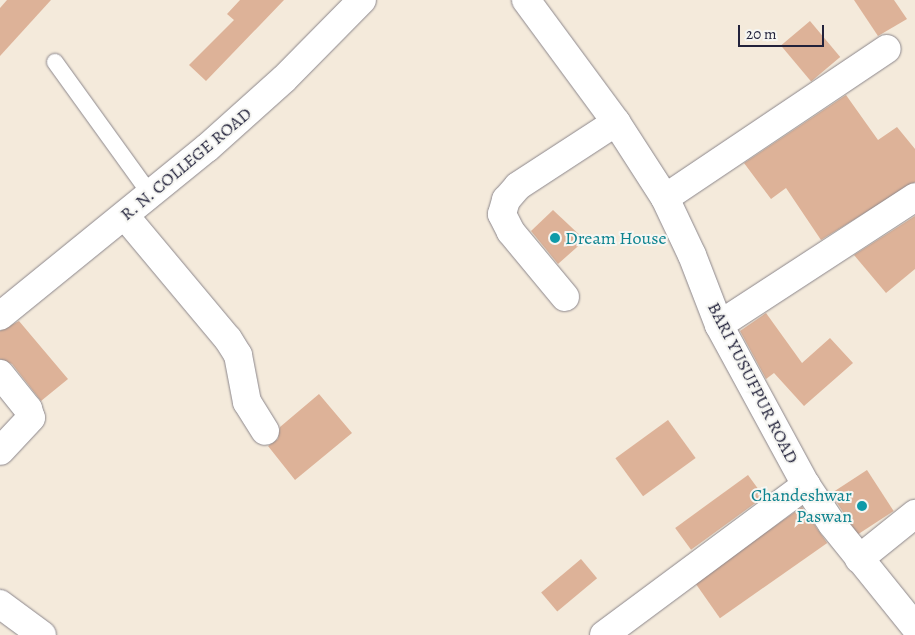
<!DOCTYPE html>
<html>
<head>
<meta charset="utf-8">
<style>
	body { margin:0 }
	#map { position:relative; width:915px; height:635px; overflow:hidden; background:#f4eadb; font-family:Alegreya,serif }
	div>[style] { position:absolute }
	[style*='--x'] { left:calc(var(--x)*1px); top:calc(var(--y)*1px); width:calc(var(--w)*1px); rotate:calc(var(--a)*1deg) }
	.building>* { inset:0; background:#ddb298; transform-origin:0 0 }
	.roads { filter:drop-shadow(0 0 1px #8b868b) drop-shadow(0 0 1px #8b868b) }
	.service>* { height:16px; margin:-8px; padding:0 8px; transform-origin:8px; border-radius:8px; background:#fff }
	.minor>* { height:28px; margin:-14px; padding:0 14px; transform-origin:14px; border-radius:14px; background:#fff }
	.dots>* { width:14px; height:14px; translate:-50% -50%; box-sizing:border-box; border:2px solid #f6f6f2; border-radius:50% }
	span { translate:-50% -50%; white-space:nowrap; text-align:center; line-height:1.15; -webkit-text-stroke:4px #f6f6f2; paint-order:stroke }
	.street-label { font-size:18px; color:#22223b }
	.culture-label { font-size:18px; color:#0d838f }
	.left { translate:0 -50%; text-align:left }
	.right { translate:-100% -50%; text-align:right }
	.scale { position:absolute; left:738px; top:25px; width:86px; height:22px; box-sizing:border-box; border:2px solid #22223b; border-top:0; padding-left:6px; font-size:15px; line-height:18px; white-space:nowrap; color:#22223b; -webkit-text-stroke:4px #f6f6f2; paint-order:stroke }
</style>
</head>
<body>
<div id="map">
	<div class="building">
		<i style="clip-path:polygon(7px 0,51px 0,0 56px,0 8px)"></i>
		<i style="clip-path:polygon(240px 0,284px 0,206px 81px,189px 65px,234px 20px,227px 14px)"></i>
		<i style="clip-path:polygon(854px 0,894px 0,907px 19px,878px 36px)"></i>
		<i style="left:810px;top:21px;width:47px;height:38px;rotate:50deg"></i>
		<i style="clip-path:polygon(846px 95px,878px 140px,897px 127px,915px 149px,915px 182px,821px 240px,786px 188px,771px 199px,744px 163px)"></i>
		<i style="clip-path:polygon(553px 210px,585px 240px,558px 264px,531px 231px)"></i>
		<i style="clip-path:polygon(915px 216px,915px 269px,886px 293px,854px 255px)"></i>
		<i style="clip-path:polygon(766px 313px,802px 363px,830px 338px,853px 363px,804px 406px,774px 373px,766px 379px,740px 331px)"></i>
		<i style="clip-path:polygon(19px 321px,68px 379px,41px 401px,12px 364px,0 359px,0 331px)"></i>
		<i style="clip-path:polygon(319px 394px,352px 433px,295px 480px,268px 446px,278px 439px,280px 427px)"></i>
		<i style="left:668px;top:420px;width:47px;height:65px;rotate:54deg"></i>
		<i style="left:867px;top:470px;width:49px;height:43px;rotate:57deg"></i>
		<i style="left:748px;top:475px;width:27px;height:90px;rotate:54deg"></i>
		<i style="left:802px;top:507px;width:44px;height:131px;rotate:55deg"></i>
		<i style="left:581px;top:559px;width:25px;height:52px;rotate:50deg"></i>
	</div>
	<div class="roads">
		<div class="service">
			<i style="--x:55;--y:62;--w:164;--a:54.2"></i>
		</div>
		<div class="minor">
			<i style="--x:526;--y:0;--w:152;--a:53.6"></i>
			<i style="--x:616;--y:122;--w:90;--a:57.2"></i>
			<i style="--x:665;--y:198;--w:63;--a:64.7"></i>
			<i style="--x:692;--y:255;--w:75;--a:68.9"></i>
			<i style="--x:719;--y:325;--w:182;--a:61.5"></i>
			<i style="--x:806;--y:485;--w:47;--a:56.3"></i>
			<i style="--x:832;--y:524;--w:132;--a:51.1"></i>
			<i style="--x:665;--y:198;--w:267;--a:-33.9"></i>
			<i style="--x:125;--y:216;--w:160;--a:50.1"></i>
			<i style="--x:228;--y:339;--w:19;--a:58"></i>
			<i style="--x:238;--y:355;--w:48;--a:79.2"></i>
			<i style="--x:247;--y:402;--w:34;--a:58"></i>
			<i style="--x:565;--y:297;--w:85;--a:-129.7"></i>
			<i style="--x:511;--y:232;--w:20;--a:-117"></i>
			<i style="--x:502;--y:214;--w:15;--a:-74"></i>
			<i style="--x:506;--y:200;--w:18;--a:-49"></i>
			<i style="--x:518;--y:186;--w:117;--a:-33.1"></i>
			<i style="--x:0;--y:316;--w:267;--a:-39.1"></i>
			<i style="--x:207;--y:148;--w:103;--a:-41.9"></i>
			<i style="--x:284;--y:79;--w:111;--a:-45.4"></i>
			<i style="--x:719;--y:325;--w:234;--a:-33.1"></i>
			<i style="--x:0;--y:374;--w:45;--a:51.3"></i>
			<i style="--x:28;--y:409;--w:9;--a:72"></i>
			<i style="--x:31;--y:418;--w:45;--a:133.2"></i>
			<i style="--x:859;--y:559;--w:72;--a:-38.8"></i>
			<i style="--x:0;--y:604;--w:52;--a:36.4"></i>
			<i style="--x:604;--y:635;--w:252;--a:-36.6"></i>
		</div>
	</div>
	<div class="dots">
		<i style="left:555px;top:238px;background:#0f9aa8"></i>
		<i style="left:862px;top:506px;background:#0f9aa8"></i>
	</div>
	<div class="street-label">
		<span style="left:186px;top:164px;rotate:-40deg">R. N. COLLEGE ROAD</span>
		<span style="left:753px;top:383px;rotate:63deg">BARI YUSUFPUR ROAD</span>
	</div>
	<div class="culture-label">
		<span class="left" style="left:565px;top:238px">Dream House</span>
		<span class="right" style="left:852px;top:506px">Chandeshwar<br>Paswan</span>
	</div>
	<div class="scale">20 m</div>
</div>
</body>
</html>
